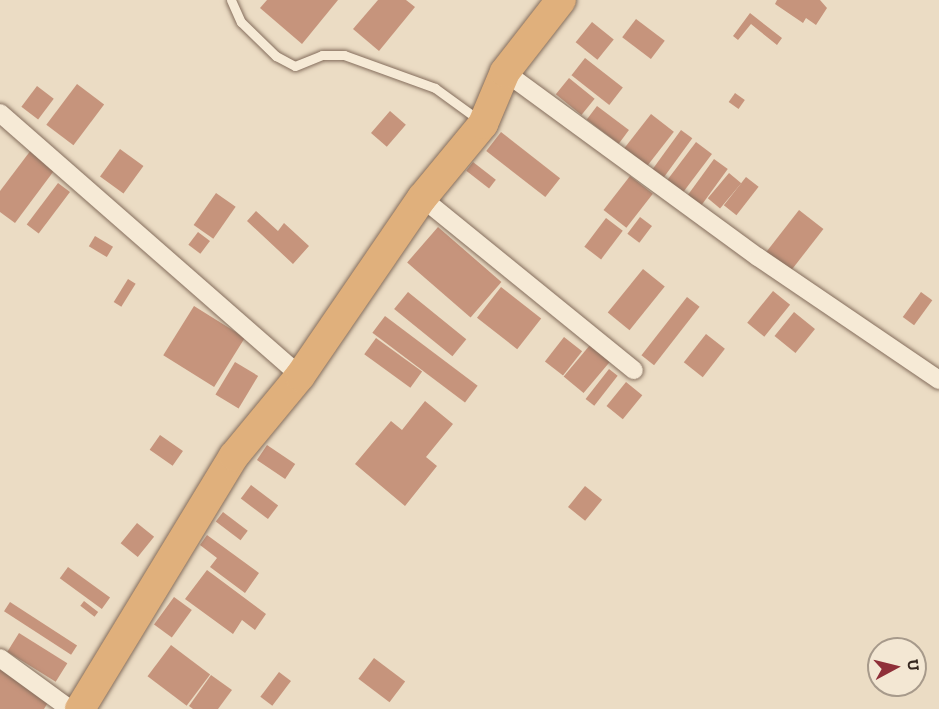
<!DOCTYPE html>
<html>
<head>
<meta charset="utf-8">
<style>
	body { margin:0 }
	#map { position:relative; width:939px; height:709px; overflow:hidden; background:#ebdcc4; font-family:"Zilla Slab",serif }
	div>[style] { position:absolute }
	[style*='--x'] { left:calc(var(--x)*1px); top:calc(var(--y)*1px); width:calc(var(--w)*1px); rotate:calc(var(--a)*1deg) }
	.building>* { inset:0; background:#c6947c; transform-origin:0 0 }
	.roads { filter:drop-shadow(0 0 2px #846d5c) drop-shadow(0 0 2px #846d5c) }
	.service>* { height:9px; margin:-4.5px; padding:0 4.5px; transform-origin:4.5px; border-radius:4.5px; background:#f6ead6 }
	.minor>* { height:18px; margin:-9px; padding:0 9px; transform-origin:9px; border-radius:9px; background:#f6ead6 }
	.trunk>* { height:30px; margin:-15px; padding:0 15px; transform-origin:15px; border-radius:15px; background:#e0b07c }
	span { translate:-50% -50%; white-space:nowrap; text-align:center; line-height:1.15; -webkit-text-stroke:6px #f3e7d3; paint-order:stroke }
	.north { position:absolute; left:867px; top:637px; width:60px; height:60px; box-sizing:border-box; background:#f3e7d3; border:2px solid #a79a8b; border-radius:50%; rotate:83deg; font-size:16px; font-weight:700; line-height:24px; text-align:center; color:#35271f }
	.north::after { content:''; display:block; margin:auto; width:21px; height:27px; background:#8f3039; clip-path:polygon(50% 0,100% 100%,50% 72%,0 100%) }
</style>
</head>
<body>
<div id="map">
	<div class="building">
		<i style="clip-path:polygon(267px 0,338px 0,302px 44px,260px 8px)"></i>
		<i style="clip-path:polygon(378px 0,406px 0,415px 7px,379px 51px,353px 29px)"></i>
		<i style="clip-path:polygon(777px 0,820px 0,827px 8px,816px 25px,806px 18px,803px 23px,775px 4px)"></i>
		<i style="clip-path:polygon(750px 13px,782px 38px,777px 45px,751px 24px,738px 40px,733px 36px)"></i>
		<i style="left:636px;top:19px;width:36px;height:23px;rotate:37deg"></i>
		<i style="left:592px;top:22px;width:28px;height:26px;rotate:39deg"></i>
		<i style="left:585px;top:58px;width:48px;height:22px;rotate:38deg"></i>
		<i style="left:569px;top:78px;width:33px;height:21px;rotate:39deg"></i>
		<i style="left:77px;top:84px;width:34px;height:51px;rotate:37deg"></i>
		<i style="left:37px;top:86px;width:21px;height:26px;rotate:37deg"></i>
		<i style="left:735px;top:93px;width:12px;height:11px;rotate:35deg"></i>
		<i style="left:597px;top:106px;width:40px;height:17px;rotate:37deg"></i>
		<i style="left:390px;top:111px;width:21px;height:29px;rotate:41deg"></i>
		<i style="left:651px;top:114px;width:29px;height:44px;rotate:38deg"></i>
		<i style="left:681px;top:130px;width:14px;height:49px;rotate:36deg"></i>
		<i style="left:501px;top:132px;width:75px;height:24px;rotate:38deg"></i>
		<i style="left:696px;top:142px;width:20px;height:48px;rotate:37deg"></i>
		<i style="left:120px;top:149px;width:29px;height:34px;rotate:36deg"></i>
		<i style="clip-path:polygon(31px 150px,56px 168px,15px 223px,0 212px,0 191px)"></i>
		<i style="left:714px;top:159px;width:17px;height:46px;rotate:36deg"></i>
		<i style="left:473px;top:162px;width:29px;height:11px;rotate:38deg"></i>
		<i style="left:729px;top:173px;width:16px;height:33px;rotate:40deg"></i>
		<i style="left:630px;top:176px;width:29px;height:43px;rotate:38deg"></i>
		<i style="left:746px;top:177px;width:16px;height:36px;rotate:38deg"></i>
		<i style="left:58px;top:183px;width:15px;height:52px;rotate:37deg"></i>
		<i style="left:216px;top:193px;width:24px;height:39px;rotate:35deg"></i>
		<i style="left:799px;top:210px;width:31px;height:56px;rotate:38deg"></i>
		<i style="clip-path:polygon(256px 211px,278px 231px,284px 223px,309px 246px,293px 264px,247px 221px)"></i>
		<i style="left:640px;top:217px;width:15px;height:21px;rotate:37deg"></i>
		<i style="left:606px;top:218px;width:21px;height:36px;rotate:37deg"></i>
		<i style="left:438px;top:227px;width:84px;height:47px;rotate:41deg"></i>
		<i style="left:198px;top:232px;width:15px;height:16px;rotate:37deg"></i>
		<i style="left:95px;top:236px;width:21px;height:12px;rotate:31deg"></i>
		<i style="left:643px;top:269px;width:28px;height:56px;rotate:39deg"></i>
		<i style="left:128px;top:279px;width:9px;height:27px;rotate:32deg"></i>
		<i style="left:501px;top:287px;width:51px;height:39px;rotate:38deg"></i>
		<i style="left:773px;top:291px;width:22px;height:41px;rotate:39deg"></i>
		<i style="left:408px;top:292px;width:75px;height:22px;rotate:39deg"></i>
		<i style="left:921px;top:292px;width:14px;height:31px;rotate:36deg"></i>
		<i style="left:687px;top:297px;width:16px;height:74px;rotate:38deg"></i>
		<i style="left:194px;top:306px;width:60px;height:58px;rotate:32deg"></i>
		<i style="left:794px;top:312px;width:27px;height:31px;rotate:39deg"></i>
		<i style="left:385px;top:316px;width:116px;height:21px;rotate:37deg"></i>
		<i style="left:706px;top:334px;width:24px;height:36px;rotate:38deg"></i>
		<i style="left:564px;top:337px;width:23px;height:31px;rotate:38deg"></i>
		<i style="left:376px;top:338px;width:57px;height:20px;rotate:36deg"></i>
		<i style="left:590px;top:345px;width:26px;height:41px;rotate:40deg"></i>
		<i style="left:235px;top:362px;width:27px;height:38px;rotate:31deg"></i>
		<i style="left:609px;top:369px;width:11px;height:38px;rotate:38deg"></i>
		<i style="left:626px;top:382px;width:21px;height:31px;rotate:39deg"></i>
		<i style="clip-path:polygon(425px 401px,453px 424px,426px 457px,437px 466px,405px 506px,355px 464px,391px 421px,402px 430px)"></i>
		<i style="left:160px;top:435px;width:28px;height:18px;rotate:35deg"></i>
		<i style="left:267px;top:445px;width:34px;height:18px;rotate:34deg"></i>
		<i style="left:251px;top:485px;width:34px;height:17px;rotate:37deg"></i>
		<i style="left:585px;top:486px;width:22px;height:27px;rotate:39deg"></i>
		<i style="left:223px;top:512px;width:31px;height:12px;rotate:37deg"></i>
		<i style="left:137px;top:523px;width:22px;height:26px;rotate:39deg"></i>
		<i style="clip-path:polygon(207px 535px,259px 573px,245px 593px,210px 567px,217px 558px,200px 545px)"></i>
		<i style="left:68px;top:567px;width:52px;height:14px;rotate:36deg"></i>
		<i style="clip-path:polygon(207px 570px,266px 614px,255px 630px,242px 620px,233px 634px,185px 599px)"></i>
		<i style="left:174px;top:597px;width:22px;height:34px;rotate:36deg"></i>
		<i style="left:84px;top:601px;width:18px;height:6px;rotate:38deg"></i>
		<i style="left:10px;top:602px;width:80px;height:11px;rotate:33deg"></i>
		<i style="left:19px;top:633px;width:57px;height:22px;rotate:32deg"></i>
		<i style="left:171px;top:645px;width:49px;height:39px;rotate:37deg"></i>
		<i style="left:374px;top:658px;width:39px;height:26px;rotate:37deg"></i>
		<i style="clip-path:polygon(0 667px,50px 699px,44px 709px,0 709px)"></i>
		<i style="left:279px;top:672px;width:15px;height:31px;rotate:37deg"></i>
		<i style="clip-path:polygon(211px 675px,232px 690px,218px 709px,193px 709px,189px 706px)"></i>
	</div>
	<div class="roads">
		<div class="service">
			<i style="--x:231;--y:0;--w:24;--a:66"></i>
			<i style="--x:241;--y:22;--w:49;--a:44.2"></i>
			<i style="--x:276;--y:56;--w:21;--a:28"></i>
			<i style="--x:295;--y:66;--w:29;--a:-22"></i>
			<i style="--x:322;--y:55;--w:22;--a:0"></i>
			<i style="--x:344;--y:55;--w:97;--a:19.9"></i>
			<i style="--x:435;--y:88;--w:54;--a:36"></i>
		</div>
		<div class="minor">
			<i style="--x:505;--y:72;--w:313;--a:36.2"></i>
			<i style="--x:758;--y:257;--w:219;--a:34.2"></i>
			<i style="--x:0;--y:113;--w:399;--a:41.2"></i>
			<i style="--x:422;--y:198;--w:273;--a:39.1"></i>
			<i style="--x:0;--y:658;--w:87;--a:36.1"></i>
		</div>
		<div class="trunk">
			<i style="--x:80;--y:709;--w:296;--a:-58.7"></i>
			<i style="--x:234;--y:456;--w:104;--a:-50.5"></i>
			<i style="--x:300;--y:376;--w:216;--a:-55.6"></i>
			<i style="--x:422;--y:198;--w:96;--a:-50.5"></i>
			<i style="--x:483;--y:124;--w:56;--a:-67.1"></i>
			<i style="--x:505;--y:72;--w:91;--a:-52.1"></i>
		</div>
	</div>
	<div class="north">U</div>
</div>
</body>
</html>
